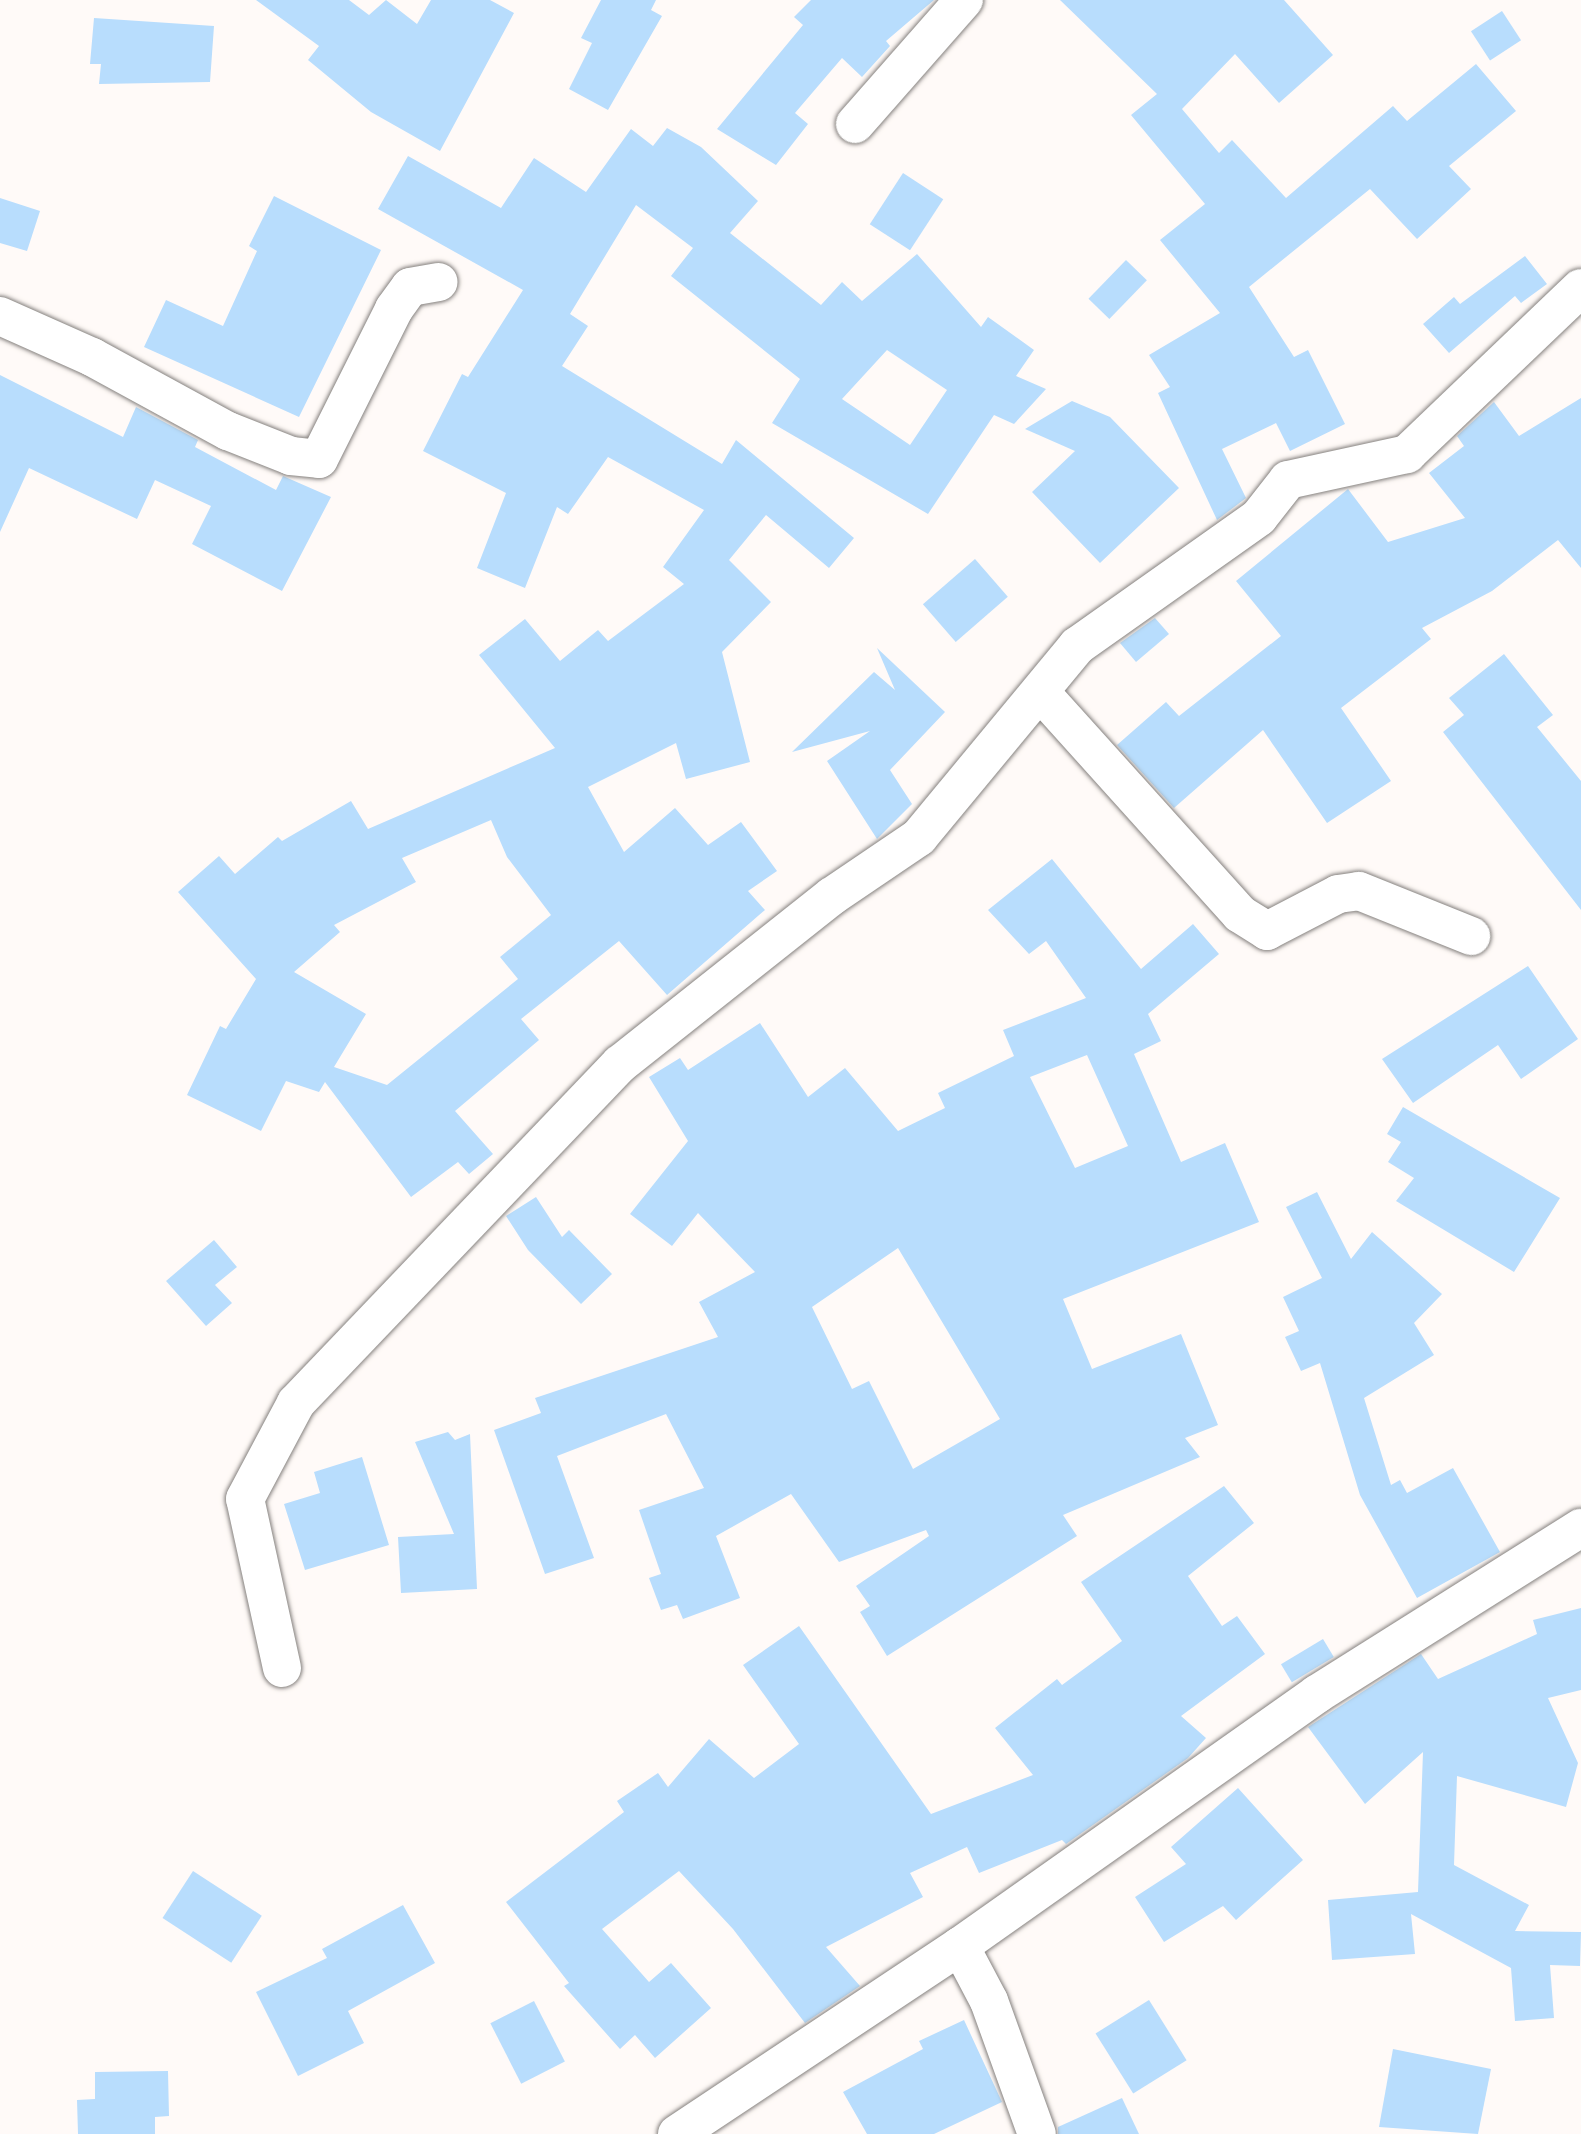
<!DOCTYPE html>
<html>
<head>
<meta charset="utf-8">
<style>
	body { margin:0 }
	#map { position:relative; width:1581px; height:2134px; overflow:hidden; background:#fffaf8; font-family:"Playfair Display",serif }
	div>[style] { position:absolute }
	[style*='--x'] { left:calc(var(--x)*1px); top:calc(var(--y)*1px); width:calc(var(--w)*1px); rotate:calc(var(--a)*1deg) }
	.building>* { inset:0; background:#b8ddfd; transform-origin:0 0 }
	.roads { filter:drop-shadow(0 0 2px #85817e) drop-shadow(0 0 2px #85817e) }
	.minor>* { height:38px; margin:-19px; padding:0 19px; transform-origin:19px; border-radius:19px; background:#fff }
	span { translate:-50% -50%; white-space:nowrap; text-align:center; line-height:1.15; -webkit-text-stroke:7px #fff; paint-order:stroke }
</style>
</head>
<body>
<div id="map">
	<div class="building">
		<i style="clip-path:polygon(256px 0,349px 0,369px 15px,386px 0,417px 24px,431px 0,490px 0,514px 13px,440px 151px,371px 112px,308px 60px,319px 46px)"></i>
		<i style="clip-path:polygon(601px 0,656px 0,651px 10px,662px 16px,608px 110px,569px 89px,592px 43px,581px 38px)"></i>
		<i style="clip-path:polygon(811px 0,934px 0,886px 41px,890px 46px,862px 77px,842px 58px,795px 113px,808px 124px,776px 165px,717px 129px,803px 25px,794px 17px)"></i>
		<i style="clip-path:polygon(1060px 0,1284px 0,1333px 55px,1279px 103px,1235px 54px,1182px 109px,1219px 153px,1232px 140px,1286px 198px,1393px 106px,1407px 121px,1476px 64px,1516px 111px,1449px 166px,1471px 189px,1417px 239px,1370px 189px,1249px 287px,1294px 357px,1308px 350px,1345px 424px,1290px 451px,1276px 423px,1222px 449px,1246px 498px,1217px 520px,1158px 393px,1170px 387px,1149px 355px,1220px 313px,1160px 240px,1205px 204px,1131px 115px,1157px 94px)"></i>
		<i style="left:1502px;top:11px;width:35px;height:37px;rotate:57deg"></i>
		<i style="clip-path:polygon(94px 18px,214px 26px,210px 82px,99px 84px,101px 64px,90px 64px)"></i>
		<i style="clip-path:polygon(evenodd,667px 128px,701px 147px,758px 201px,730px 233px,821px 305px,842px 282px,862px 301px,917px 254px,981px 327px,988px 317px,1034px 350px,1016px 376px,1046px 389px,1014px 424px,994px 415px,928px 514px,772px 423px,800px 379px,671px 276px,693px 248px,636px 205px,570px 314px,588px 326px,562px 366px,722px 464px,736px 440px,854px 538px,829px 568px,766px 515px,729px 560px,771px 602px,722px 652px,750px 762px,686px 779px,676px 743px,588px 787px,624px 852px,675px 808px,708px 845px,741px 822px,777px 871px,748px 891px,765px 910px,667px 995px,619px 941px,521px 1019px,539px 1040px,455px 1111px,493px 1154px,469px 1174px,458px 1162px,411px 1197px,325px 1082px,319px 1092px,286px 1081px,261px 1131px,187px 1095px,220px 1026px,226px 1029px,256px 979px,178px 892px,219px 856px,235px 874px,278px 837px,282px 841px,351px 801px,368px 829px,555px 748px,479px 655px,525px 619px,560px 661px,598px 630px,608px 641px,684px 584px,663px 567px,704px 510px,608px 457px,568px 514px,557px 507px,525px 588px,477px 568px,506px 493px,423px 451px,462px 374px,468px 377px,523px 290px,378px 209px,408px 156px,501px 208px,534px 158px,586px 192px,631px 129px,653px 146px,667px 128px,887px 350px,947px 390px,910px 445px,842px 399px,887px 350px,667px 128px,491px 820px,507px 857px,551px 915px,500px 957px,518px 979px,387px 1085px,334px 1067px,366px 1014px,294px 972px,340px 932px,334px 925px,416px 882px,402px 858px,491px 820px)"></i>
		<i style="left:903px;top:173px;width:48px;height:61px;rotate:33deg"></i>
		<i style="clip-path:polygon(274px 196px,381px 250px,299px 417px,144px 347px,166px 300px,223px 326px,257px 251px,249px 246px)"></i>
		<i style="clip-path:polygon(0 198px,40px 211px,27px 251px,0 243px)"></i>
		<i style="clip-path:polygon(1525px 256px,1547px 284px,1521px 303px,1515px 296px,1449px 353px,1423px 324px,1454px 297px,1460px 304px)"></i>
		<i style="left:1126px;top:260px;width:29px;height:54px;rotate:44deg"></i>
		<i style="clip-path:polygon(0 375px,123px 437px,136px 407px,198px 440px,195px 447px,276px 490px,283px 476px,331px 497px,282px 591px,192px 544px,211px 506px,155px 480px,137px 519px,29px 468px,0 532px)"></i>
		<i style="clip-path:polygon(1581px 398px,1581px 568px,1558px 540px,1492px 591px,1422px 628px,1431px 639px,1341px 708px,1391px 781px,1327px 823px,1263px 730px,1174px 808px,1117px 745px,1166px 702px,1179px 716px,1281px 636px,1236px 581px,1348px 489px,1388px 542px,1465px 518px,1429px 473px,1464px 446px,1457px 436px,1494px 402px,1519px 436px)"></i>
		<i style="clip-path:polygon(1072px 401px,1110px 417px,1179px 488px,1100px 563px,1032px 492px,1075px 451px,1025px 429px)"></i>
		<i style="left:975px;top:559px;width:50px;height:69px;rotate:49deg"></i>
		<i style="clip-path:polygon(1155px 618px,1169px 634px,1136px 662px,1120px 643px)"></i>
		<i style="clip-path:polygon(877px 648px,945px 712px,890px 770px,912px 804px,877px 839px,827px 761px,870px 731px,792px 752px,874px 672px,895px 690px)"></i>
		<i style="clip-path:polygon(1504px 654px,1553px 715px,1537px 727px,1581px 781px,1581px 910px,1443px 732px,1464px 715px,1449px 698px)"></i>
		<i style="clip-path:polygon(evenodd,1052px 859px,1141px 969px,1193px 924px,1219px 954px,1148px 1014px,1161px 1041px,1134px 1054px,1181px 1162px,1225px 1143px,1259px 1222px,1063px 1299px,1092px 1369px,1181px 1334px,1218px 1425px,1185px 1438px,1200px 1457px,1063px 1515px,1077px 1536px,887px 1656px,860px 1612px,870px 1606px,856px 1586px,929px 1536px,926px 1530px,839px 1562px,791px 1494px,716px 1536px,740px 1598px,683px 1619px,677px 1605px,661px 1610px,649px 1578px,661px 1574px,639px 1510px,704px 1488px,666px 1414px,557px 1456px,594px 1558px,545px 1574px,494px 1430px,541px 1413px,535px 1398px,718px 1337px,699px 1302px,755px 1272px,698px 1213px,672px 1246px,630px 1214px,688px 1141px,649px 1077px,680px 1058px,688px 1070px,760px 1023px,808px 1097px,845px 1068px,898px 1131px,945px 1108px,938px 1093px,1014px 1056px,1003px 1030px,1086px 998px,1046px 941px,1029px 954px,988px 910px,1052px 859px,1087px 1055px,1128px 1146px,1075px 1168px,1030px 1077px,1087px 1055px,1052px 859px,898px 1248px,1000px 1419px,913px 1469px,869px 1381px,852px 1389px,812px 1307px,898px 1248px)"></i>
		<i style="clip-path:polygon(1528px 966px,1578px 1039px,1521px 1079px,1498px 1045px,1413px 1103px,1382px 1059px)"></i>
		<i style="clip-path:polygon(1403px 1107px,1560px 1198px,1514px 1272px,1396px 1201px,1414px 1178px,1388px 1162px,1401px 1142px,1387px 1134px)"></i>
		<i style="clip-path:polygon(1317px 1192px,1351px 1259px,1372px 1232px,1442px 1294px,1414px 1323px,1434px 1355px,1364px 1398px,1391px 1485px,1400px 1480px,1407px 1493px,1453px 1468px,1500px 1552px,1417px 1598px,1360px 1495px,1320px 1363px,1301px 1371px,1285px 1337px,1299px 1331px,1283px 1297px,1322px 1278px,1286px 1207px)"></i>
		<i style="clip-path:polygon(536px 1197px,562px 1237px,569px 1230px,612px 1274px,581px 1304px,528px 1250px,506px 1216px)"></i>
		<i style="clip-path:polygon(214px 1240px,237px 1267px,215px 1285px,232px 1303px,206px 1326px,166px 1281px)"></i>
		<i style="clip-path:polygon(448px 1432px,455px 1440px,470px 1434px,477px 1589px,401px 1593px,398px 1537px,454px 1534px,415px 1442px)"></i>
		<i style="clip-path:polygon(362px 1457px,389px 1545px,305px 1570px,284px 1504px,320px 1493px,314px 1472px)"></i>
		<i style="clip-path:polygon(1224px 1486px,1254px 1523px,1188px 1576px,1222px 1626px,1237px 1616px,1265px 1654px,1181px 1716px,1206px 1738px,1188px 1758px,1066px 1844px,1062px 1840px,979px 1873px,967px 1847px,910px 1873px,923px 1897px,826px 1947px,860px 1986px,805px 2023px,733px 1929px,679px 1871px,602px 1929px,649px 1982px,671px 1963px,711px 2008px,655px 2058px,635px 2035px,620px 2049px,564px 1986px,569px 1983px,506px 1902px,624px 1812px,617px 1801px,658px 1773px,668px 1787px,709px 1739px,754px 1778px,799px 1744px,743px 1665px,799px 1626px,931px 1814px,1033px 1775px,995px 1728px,1057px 1679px,1062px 1685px,1122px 1641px,1081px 1582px)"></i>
		<i style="clip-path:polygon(1581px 1608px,1581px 1690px,1548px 1698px,1578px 1763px,1566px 1807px,1457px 1776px,1454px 1865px,1529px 1905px,1515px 1931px,1581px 1932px,1580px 1966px,1550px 1965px,1554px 2018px,1515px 2021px,1511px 1968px,1411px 1914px,1415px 1954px,1332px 1960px,1328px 1900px,1418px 1892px,1423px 1752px,1365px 1804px,1308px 1727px,1421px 1654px,1438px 1679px,1537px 1634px,1533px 1620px)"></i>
		<i style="left:1323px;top:1639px;width:21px;height:49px;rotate:59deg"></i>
		<i style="clip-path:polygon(1238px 1788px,1303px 1860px,1236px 1920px,1223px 1906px,1164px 1942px,1135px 1897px,1186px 1864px,1171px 1847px)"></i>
		<i style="left:193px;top:1871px;width:82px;height:56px;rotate:33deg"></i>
		<i style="clip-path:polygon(403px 1905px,435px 1963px,348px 2011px,364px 2043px,298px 2076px,256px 1992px,327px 1958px,322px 1949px)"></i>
		<i style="left:1149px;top:2000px;width:71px;height:63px;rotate:58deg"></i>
		<i style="left:534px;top:2001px;width:68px;height:49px;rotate:63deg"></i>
		<i style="clip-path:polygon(964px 2020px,1002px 2102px,934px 2134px,867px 2134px,843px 2092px,923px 2049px,919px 2041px)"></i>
		<i style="clip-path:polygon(1393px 2049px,1491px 2069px,1478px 2134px,1379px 2127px)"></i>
		<i style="clip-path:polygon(168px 2071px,169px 2116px,155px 2117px,155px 2134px,78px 2134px,77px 2100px,95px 2099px,95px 2072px)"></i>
		<i style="clip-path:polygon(1122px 2098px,1139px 2134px,1058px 2134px,1058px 2127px)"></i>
	</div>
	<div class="roads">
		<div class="minor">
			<i style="--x:855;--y:124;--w:165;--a:-48.7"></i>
			<i style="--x:0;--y:316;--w:101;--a:24"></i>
			<i style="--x:92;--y:357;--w:155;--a:28.6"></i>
			<i style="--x:228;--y:431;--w:68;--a:21.6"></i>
			<i style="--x:291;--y:456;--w:28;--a:6"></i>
			<i style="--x:319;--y:459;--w:168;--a:-63.4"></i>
			<i style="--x:394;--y:309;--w:27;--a:-54"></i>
			<i style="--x:410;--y:287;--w:29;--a:-10"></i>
			<i style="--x:1042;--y:694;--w:296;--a:48"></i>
			<i style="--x:1240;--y:914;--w:32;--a:32"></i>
			<i style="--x:1267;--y:931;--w:80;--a:-27.5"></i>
			<i style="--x:1338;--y:894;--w:21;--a:-8"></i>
			<i style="--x:1359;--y:891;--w:121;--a:21.9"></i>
			<i style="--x:282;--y:1668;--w:173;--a:-102.3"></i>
			<i style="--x:245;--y:1499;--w:109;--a:-62"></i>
			<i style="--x:296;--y:1403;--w:469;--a:-46.3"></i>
			<i style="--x:620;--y:1064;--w:270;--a:-38.4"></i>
			<i style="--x:832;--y:896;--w:105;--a:-34.1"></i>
			<i style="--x:919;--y:837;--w:248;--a:-50.4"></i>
			<i style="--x:1077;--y:646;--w:223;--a:-35.3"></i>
			<i style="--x:1259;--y:517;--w:47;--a:-51.9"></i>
			<i style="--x:1288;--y:480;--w:122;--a:-12.3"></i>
			<i style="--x:1407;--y:454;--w:240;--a:-43.7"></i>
			<i style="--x:960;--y:1946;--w:62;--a:62.2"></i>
			<i style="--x:989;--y:2001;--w:141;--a:70.2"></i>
			<i style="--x:677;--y:2134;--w:340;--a:-33.6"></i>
			<i style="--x:960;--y:1946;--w:437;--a:-35.2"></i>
			<i style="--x:1317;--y:1694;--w:312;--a:-32.2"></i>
		</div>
	</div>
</div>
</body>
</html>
